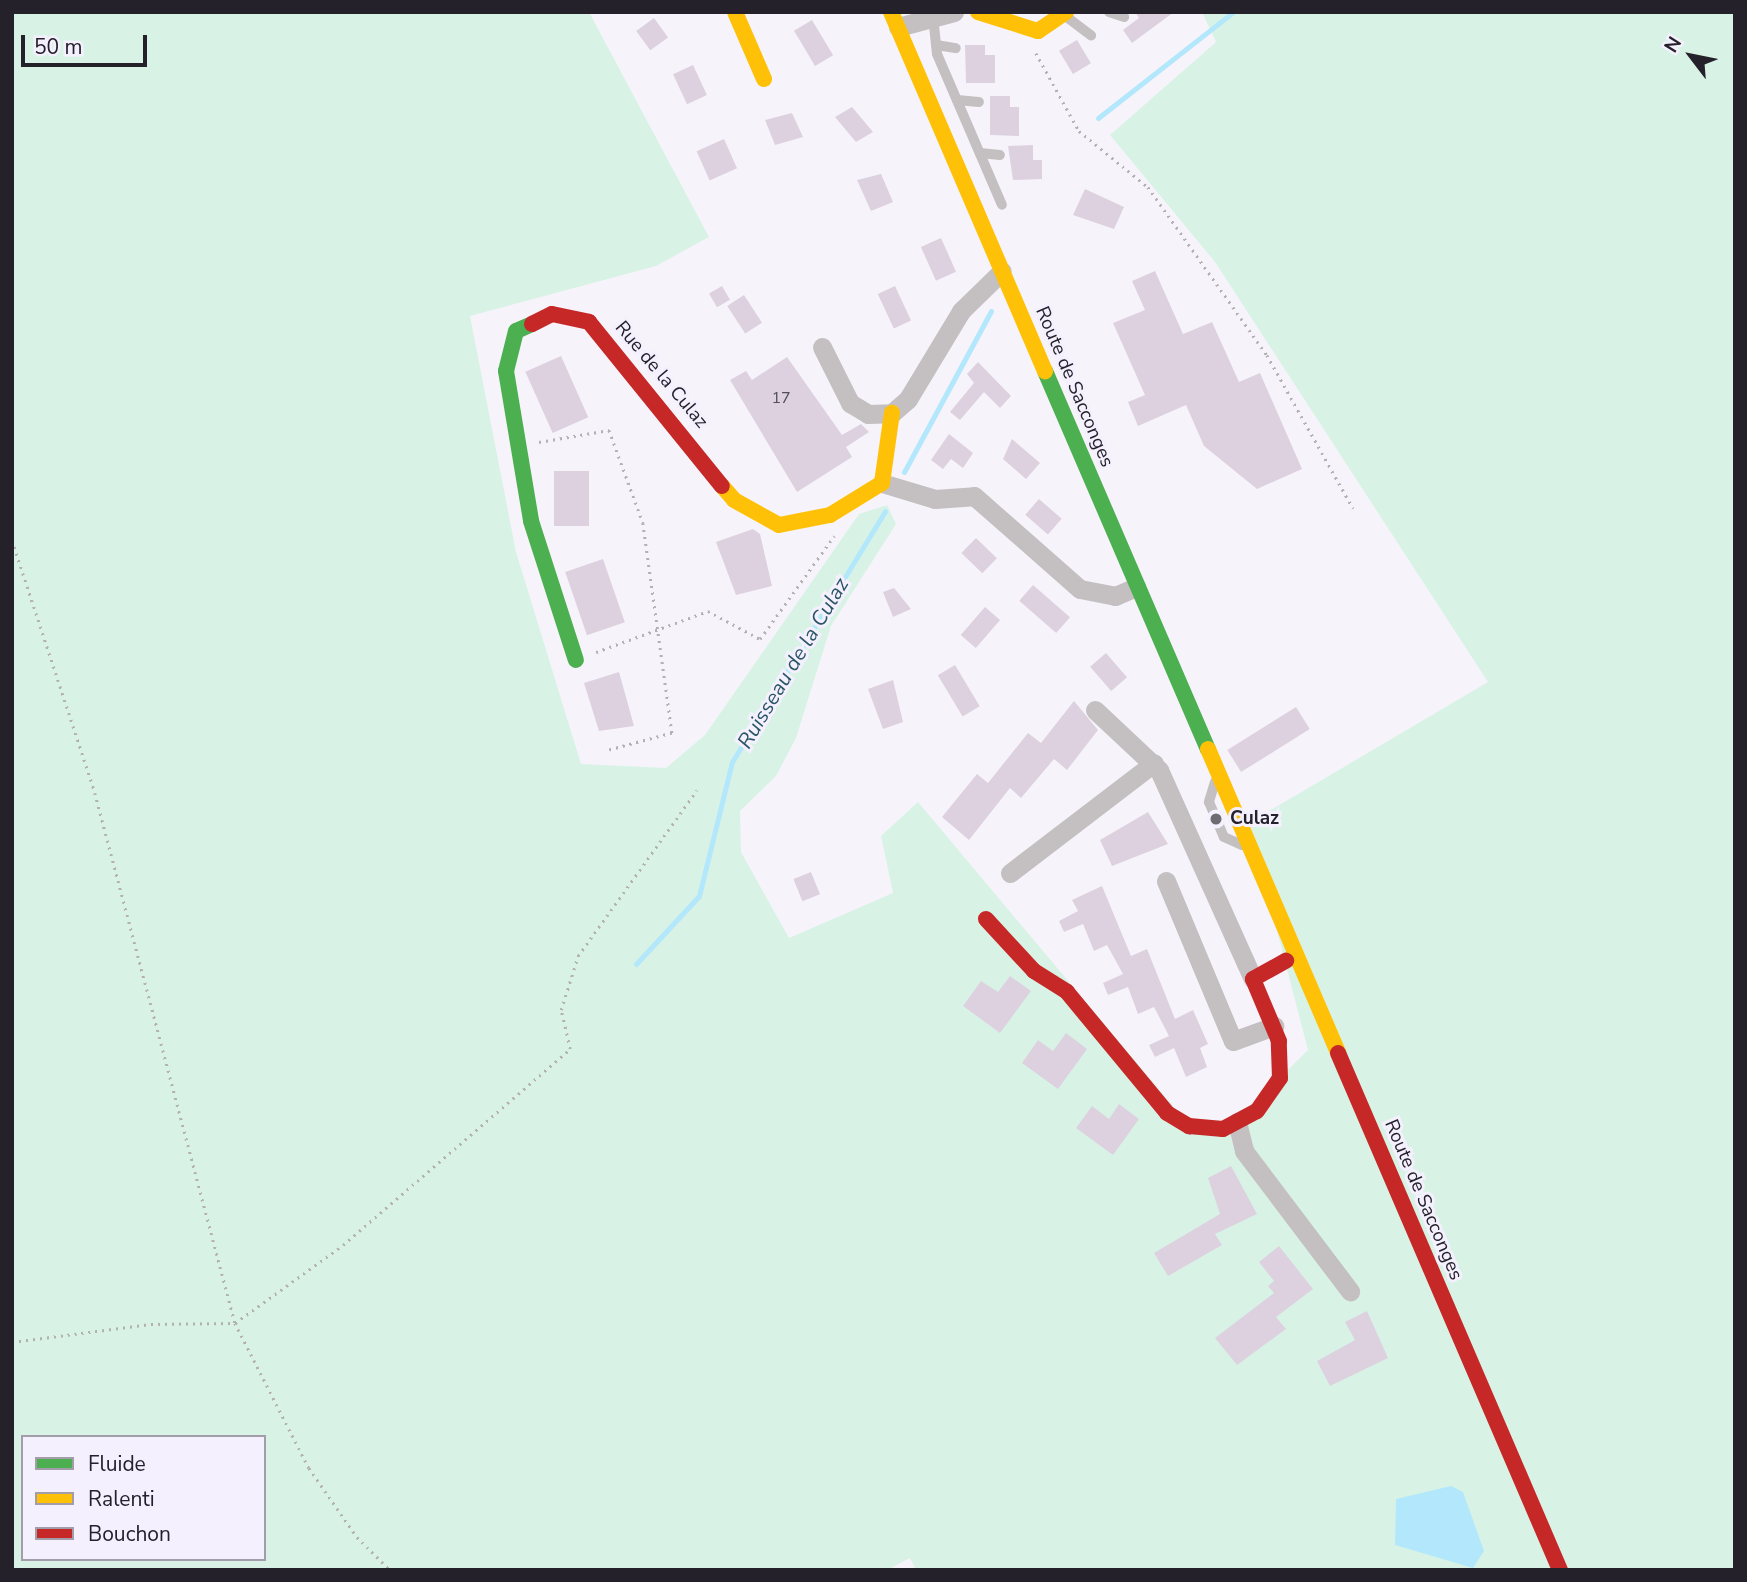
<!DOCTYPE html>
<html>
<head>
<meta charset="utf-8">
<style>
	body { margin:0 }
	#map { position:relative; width:1747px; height:1582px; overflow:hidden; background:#f6f4fa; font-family:"Nunito Sans",sans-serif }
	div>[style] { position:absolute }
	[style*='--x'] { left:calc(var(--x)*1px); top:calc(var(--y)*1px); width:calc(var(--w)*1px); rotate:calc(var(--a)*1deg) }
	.green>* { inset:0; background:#d8f3e5 }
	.water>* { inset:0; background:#b2e7fc }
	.stream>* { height:5px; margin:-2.5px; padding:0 2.5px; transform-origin:2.5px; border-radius:2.5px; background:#b2e7fc }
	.building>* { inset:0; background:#ddd1e0; transform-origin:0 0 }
	.path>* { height:2.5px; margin-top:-1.25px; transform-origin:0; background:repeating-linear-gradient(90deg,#b4b1b3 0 2px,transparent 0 7px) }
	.lane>* { height:10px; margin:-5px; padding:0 5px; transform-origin:5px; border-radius:5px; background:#c4bfc1 }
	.street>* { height:19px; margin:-9.5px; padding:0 9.5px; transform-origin:9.5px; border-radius:9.5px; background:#c4bfc1 }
	.fast>* { height:16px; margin:-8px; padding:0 8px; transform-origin:8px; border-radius:8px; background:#4caf50 }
	.slow>* { height:16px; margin:-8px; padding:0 8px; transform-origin:8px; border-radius:8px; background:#ffc107 }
	.jam>* { height:16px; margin:-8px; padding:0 8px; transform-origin:8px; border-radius:8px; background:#c62828 }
	.dots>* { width:19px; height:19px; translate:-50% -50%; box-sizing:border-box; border:4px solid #f5f0fe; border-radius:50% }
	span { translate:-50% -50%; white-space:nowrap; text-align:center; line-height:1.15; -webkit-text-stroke:6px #f5f0fe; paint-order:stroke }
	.number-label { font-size:16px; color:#534d58 }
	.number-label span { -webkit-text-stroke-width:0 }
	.street-label { font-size:19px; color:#25212a }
	.poi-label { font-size:19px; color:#25212a; font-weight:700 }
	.left { translate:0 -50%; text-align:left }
	.water-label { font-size:21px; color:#2a5665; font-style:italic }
	.frame { position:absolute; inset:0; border:14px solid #25212a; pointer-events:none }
	.legend { position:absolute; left:21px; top:1435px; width:245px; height:126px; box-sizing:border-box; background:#f5f0fe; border:2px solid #a29da9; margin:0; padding:9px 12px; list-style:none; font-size:21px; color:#25212a }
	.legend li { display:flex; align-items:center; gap:14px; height:35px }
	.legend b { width:35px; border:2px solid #a29da9 }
	.north { position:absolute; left:1656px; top:21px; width:70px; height:70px; -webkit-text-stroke:5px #f5f0fe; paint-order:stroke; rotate:302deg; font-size:19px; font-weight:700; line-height:28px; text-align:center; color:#25212a }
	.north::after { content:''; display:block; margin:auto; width:24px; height:32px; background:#25212a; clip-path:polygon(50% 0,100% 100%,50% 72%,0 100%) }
	.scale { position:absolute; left:21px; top:35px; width:126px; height:32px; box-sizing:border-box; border:4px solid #25212a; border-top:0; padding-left:9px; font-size:21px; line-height:24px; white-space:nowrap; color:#25212a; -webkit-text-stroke:5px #f5f0fe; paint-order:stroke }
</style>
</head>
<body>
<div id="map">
	<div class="green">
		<i style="clip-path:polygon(evenodd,12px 12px,589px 12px,709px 237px,656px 266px,470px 316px,516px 552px,581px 764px,666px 768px,705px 735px,859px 514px,887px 505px,896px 524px,831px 626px,796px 738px,776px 776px,740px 811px,741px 852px,789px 938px,893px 893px,881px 836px,918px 802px,1194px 1131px,1238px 1119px,1308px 1050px,1249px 823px,1488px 682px,1215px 262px,1110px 135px,1216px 42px,1202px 12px,1735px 12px,1735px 1570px,916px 1570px,910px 1558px,887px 1570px,12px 1570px,12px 12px,23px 1437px,264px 1437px,264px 1559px,23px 1559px,23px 1437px)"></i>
	</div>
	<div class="water">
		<i style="clip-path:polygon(1451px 1486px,1463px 1492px,1484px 1551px,1473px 1568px,1395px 1545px,1396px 1499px)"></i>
	</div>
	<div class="stream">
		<i style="--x:1098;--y:118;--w:172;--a:-38.1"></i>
		<i style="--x:904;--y:472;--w:183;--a:-61.6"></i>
		<i style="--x:636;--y:964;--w:93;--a:-47.2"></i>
		<i style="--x:699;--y:896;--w:138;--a:-76.2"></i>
		<i style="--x:732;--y:762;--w:294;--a:-58.6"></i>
	</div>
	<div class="building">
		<i style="clip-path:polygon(1135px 12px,1174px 12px,1132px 43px,1123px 30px,1139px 18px)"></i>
		<i style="left:654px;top:18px;width:24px;height:22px;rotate:54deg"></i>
		<i style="left:812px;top:20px;width:41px;height:21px;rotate:59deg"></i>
		<i style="left:1077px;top:40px;width:27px;height:21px;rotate:59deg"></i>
		<i style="clip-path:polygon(965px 45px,985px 45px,985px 55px,995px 55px,995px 83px,966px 83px)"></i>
		<i style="left:693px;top:65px;width:33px;height:22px;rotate:65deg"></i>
		<i style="clip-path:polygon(990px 96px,1010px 96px,1010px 107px,1019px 107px,1019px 136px,990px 135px)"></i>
		<i style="clip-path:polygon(852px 107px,873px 132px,856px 142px,835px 117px)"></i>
		<i style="clip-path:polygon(792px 113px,803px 137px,775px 145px,765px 120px)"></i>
		<i style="left:724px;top:139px;width:32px;height:30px;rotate:66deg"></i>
		<i style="clip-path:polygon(1033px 145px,1033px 160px,1042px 160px,1042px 179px,1013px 180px,1008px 146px)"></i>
		<i style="clip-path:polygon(881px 174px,893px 202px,871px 211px,857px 180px)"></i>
		<i style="clip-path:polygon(1085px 189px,1124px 207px,1114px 229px,1073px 215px)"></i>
		<i style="left:941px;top:238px;width:37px;height:22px;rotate:66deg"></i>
		<i style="clip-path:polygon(1155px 271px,1183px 334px,1212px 322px,1239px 382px,1260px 373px,1302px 469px,1257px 489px,1204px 446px,1186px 405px,1138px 426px,1128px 402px,1145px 395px,1113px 323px,1145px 310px,1132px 281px)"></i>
		<i style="left:722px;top:286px;width:16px;height:15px;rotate:60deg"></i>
		<i style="left:895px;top:286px;width:38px;height:19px;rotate:65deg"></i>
		<i style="left:744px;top:295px;width:33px;height:20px;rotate:57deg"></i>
		<i style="left:561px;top:356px;width:67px;height:39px;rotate:66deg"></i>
		<i style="clip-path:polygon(787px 357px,842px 435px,861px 424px,869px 432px,846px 447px,852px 457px,797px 492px,730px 380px,746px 371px,752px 380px)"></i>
		<i style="clip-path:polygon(978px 362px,1011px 396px,1000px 408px,984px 392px,960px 420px,950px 412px,974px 383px,967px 374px)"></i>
		<i style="clip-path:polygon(949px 434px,973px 453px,963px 468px,951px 459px,943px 469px,931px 460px)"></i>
		<i style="clip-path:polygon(1012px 439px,1040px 463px,1026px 479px,1003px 459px)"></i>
		<i style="left:589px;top:471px;width:55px;height:35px;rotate:90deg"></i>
		<i style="left:1039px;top:499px;width:30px;height:21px;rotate:41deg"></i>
		<i style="clip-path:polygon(753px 529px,760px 534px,772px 586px,736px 595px,716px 542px)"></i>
		<i style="left:976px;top:538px;width:29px;height:21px;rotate:44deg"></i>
		<i style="left:603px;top:559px;width:67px;height:40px;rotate:71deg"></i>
		<i style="left:1033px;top:585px;width:49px;height:21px;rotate:41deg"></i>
		<i style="clip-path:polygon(894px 588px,911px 609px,893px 617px,883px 592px)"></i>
		<i style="left:985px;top:607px;width:20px;height:37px;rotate:41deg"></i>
		<i style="left:1106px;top:653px;width:32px;height:21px;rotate:49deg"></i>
		<i style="left:955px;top:665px;width:48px;height:20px;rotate:59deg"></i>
		<i style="clip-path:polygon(619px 672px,634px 726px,599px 731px,584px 683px)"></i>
		<i style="clip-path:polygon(893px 680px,903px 722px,883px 729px,868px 689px)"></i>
		<i style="clip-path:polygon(1074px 701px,1098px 730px,1067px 770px,1054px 759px,1021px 798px,1010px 788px,969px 840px,942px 817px,977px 774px,988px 783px,1028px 733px,1041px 743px)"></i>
		<i style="left:1296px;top:707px;width:26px;height:81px;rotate:58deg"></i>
		<i style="clip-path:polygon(1148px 812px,1168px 844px,1112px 866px,1100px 840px)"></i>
		<i style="left:811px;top:872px;width:24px;height:19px;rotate:68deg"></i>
		<i style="clip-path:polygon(1102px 886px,1131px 956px,1147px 949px,1175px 1019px,1193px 1010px,1208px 1044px,1200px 1048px,1207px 1067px,1186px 1077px,1174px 1048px,1155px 1057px,1149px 1045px,1169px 1036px,1154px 1007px,1138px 1014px,1128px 987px,1108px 995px,1103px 983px,1123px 974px,1107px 945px,1094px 951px,1083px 924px,1064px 932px,1059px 921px,1078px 911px,1072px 900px)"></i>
		<i style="clip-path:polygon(1010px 976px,1031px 991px,1000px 1033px,963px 1006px,981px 981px,998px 992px)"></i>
		<i style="clip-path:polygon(1066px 1033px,1087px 1049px,1058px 1089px,1022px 1063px,1038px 1040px,1053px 1051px)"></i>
		<i style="clip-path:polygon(1119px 1104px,1139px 1119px,1113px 1155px,1076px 1128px,1092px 1106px,1109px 1119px)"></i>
		<i style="clip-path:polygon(1231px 1166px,1257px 1214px,1215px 1234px,1222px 1245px,1168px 1276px,1154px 1253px,1220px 1214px,1208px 1178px)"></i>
		<i style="clip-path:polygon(1279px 1246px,1313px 1289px,1276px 1317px,1286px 1329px,1237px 1365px,1215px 1338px,1274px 1293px,1268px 1286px,1274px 1281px,1259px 1262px)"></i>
		<i style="clip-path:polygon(1367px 1311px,1388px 1358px,1330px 1386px,1317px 1361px,1355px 1340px,1345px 1322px)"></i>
	</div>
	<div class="path">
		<i style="--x:1036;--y:53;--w:89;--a:61.1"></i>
		<i style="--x:1079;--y:131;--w:89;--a:39.1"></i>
		<i style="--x:1148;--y:187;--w:206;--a:54.7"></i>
		<i style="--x:1267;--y:355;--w:176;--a:60.7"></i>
		<i style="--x:539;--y:442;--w:71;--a:-9.7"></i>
		<i style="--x:609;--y:430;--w:99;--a:69.9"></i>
		<i style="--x:643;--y:523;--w:212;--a:82.1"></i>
		<i style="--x:672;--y:733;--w:65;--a:164.9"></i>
		<i style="--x:12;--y:540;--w:266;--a:71.8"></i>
		<i style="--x:95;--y:793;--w:548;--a:75.2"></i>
		<i style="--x:235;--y:1323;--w:163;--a:63"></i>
		<i style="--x:309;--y:1468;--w:84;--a:55.2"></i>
		<i style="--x:357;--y:1537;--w:47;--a:45"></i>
		<i style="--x:596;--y:652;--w:119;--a:-20.1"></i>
		<i style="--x:708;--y:611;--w:59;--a:28.3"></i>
		<i style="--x:760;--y:639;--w:127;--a:-54.3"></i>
		<i style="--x:12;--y:1342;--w:140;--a:-7.4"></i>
		<i style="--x:151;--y:1324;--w:84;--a:-0.7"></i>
		<i style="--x:235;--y:1323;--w:133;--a:-35.8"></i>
		<i style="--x:343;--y:1245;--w:300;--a:-40.8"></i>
		<i style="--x:570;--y:1049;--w:40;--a:-103"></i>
		<i style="--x:561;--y:1010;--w:57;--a:-72.5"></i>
		<i style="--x:578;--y:956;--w:204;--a:-54.4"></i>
	</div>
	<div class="lane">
		<i style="--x:1109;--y:12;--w:16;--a:18"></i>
		<i style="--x:1064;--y:15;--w:34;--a:37"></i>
		<i style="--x:933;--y:16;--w:38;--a:84"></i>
		<i style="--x:937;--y:54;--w:164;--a:66.7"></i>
		<i style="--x:936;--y:45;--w:20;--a:9"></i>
		<i style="--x:957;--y:100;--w:22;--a:5"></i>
		<i style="--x:980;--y:153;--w:20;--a:6"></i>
		<i style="--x:1215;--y:782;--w:21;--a:107"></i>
		<i style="--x:1209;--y:802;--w:38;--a:67"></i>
		<i style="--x:1224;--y:837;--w:20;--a:24"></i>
	</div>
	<div class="street">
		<i style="--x:898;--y:27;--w:58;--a:-15"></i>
		<i style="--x:822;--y:347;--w:63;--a:63.4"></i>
		<i style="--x:850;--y:403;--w:21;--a:31"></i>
		<i style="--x:868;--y:414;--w:24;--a:-2"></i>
		<i style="--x:892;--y:413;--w:21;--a:-41"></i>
		<i style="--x:908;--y:399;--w:103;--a:-58.9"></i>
		<i style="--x:961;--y:311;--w:57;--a:-44.3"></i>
		<i style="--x:882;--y:483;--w:55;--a:16.8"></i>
		<i style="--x:935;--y:499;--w:39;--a:-4"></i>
		<i style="--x:974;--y:496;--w:141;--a:41.3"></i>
		<i style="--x:1080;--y:589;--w:36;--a:11"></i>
		<i style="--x:1115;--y:596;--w:23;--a:-23"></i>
		<i style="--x:1095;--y:710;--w:88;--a:43.2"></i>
		<i style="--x:1159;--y:770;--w:229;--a:65.8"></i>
		<i style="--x:1010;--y:873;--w:181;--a:-37.4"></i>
		<i style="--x:1166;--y:881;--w:173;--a:67.3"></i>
		<i style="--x:1233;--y:1041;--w:44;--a:-20.1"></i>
		<i style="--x:1237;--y:1122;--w:30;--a:76"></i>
		<i style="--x:1244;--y:1151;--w:176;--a:52.9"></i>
	</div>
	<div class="fast">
		<i style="--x:532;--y:324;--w:17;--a:156"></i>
		<i style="--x:516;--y:331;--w:41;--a:104"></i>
		<i style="--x:506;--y:371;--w:152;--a:80.5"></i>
		<i style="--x:531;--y:521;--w:146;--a:72.1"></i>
		<i style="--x:1045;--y:371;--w:412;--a:66.7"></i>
	</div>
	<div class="slow">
		<i style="--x:735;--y:12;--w:73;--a:66.6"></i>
		<i style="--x:891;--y:12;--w:391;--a:66.8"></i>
		<i style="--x:978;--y:12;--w:63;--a:17.6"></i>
		<i style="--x:1038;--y:31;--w:34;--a:-34"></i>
		<i style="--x:722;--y:486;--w:18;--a:49"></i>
		<i style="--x:734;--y:500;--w:51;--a:29.1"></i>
		<i style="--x:779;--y:525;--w:52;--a:-11.1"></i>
		<i style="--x:830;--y:515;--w:61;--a:-31.6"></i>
		<i style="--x:882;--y:483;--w:71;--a:-81.9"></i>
		<i style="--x:1208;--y:749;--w:331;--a:66.8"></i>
	</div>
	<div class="jam">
		<i style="--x:532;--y:324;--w:22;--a:-27"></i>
		<i style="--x:552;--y:314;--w:38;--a:12"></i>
		<i style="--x:589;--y:322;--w:211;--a:51"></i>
		<i style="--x:986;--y:919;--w:71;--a:47.3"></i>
		<i style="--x:1034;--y:971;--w:39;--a:32"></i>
		<i style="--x:1067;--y:992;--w:157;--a:50.4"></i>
		<i style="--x:1167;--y:1113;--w:26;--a:31"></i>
		<i style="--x:1189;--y:1126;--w:34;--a:5"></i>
		<i style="--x:1223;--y:1129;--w:38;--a:-28"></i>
		<i style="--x:1257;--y:1111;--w:40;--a:-55.1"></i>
		<i style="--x:1280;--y:1078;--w:37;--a:-92"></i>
		<i style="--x:1279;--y:1041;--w:67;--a:-112.8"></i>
		<i style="--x:1253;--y:979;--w:38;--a:-29"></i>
		<i style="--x:1338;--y:1053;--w:563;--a:66.76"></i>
	</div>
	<div class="dots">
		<i style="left:1216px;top:819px;background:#6e6b73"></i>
	</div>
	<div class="number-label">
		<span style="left:781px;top:398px">17</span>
	</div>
	<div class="street-label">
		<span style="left:661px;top:375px;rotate:50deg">Rue de la Culaz</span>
		<span style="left:1074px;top:387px;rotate:67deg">Route de Sacconges</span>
		<span style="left:1423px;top:1200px;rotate:67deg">Route de Sacconges</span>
	</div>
	<div class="poi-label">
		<span class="left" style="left:1230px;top:819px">Culaz</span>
	</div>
	<div class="water-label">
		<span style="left:793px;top:663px;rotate:-59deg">Ruisseau de la Culaz</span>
	</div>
	<div class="frame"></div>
	<ul class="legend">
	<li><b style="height:9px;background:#4caf50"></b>Fluide</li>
	<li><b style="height:9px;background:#ffc107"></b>Ralenti</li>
	<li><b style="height:9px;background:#c62828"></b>Bouchon</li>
	</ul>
	<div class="north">N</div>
	<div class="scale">50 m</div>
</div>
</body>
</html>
